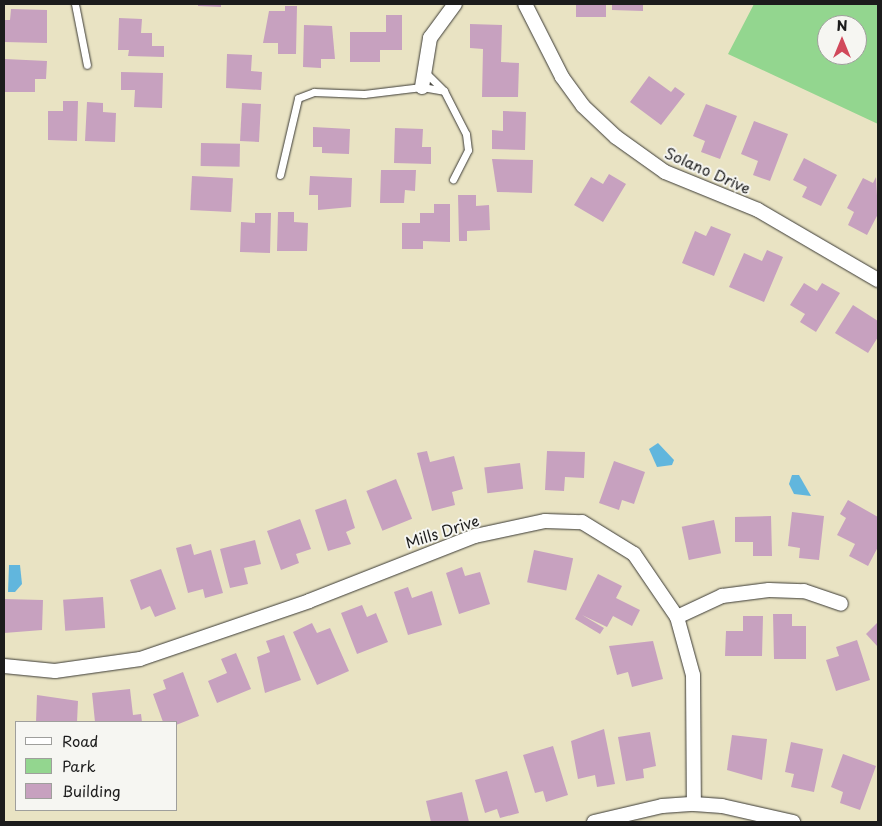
<!DOCTYPE html>
<html>
<head>
<meta charset="utf-8">
<style>
	body { margin:0 }
	#map { position:relative; width:882px; height:826px; overflow:hidden; background:#e9e3c3; font-family:"Playpen Sans",sans-serif }
	div>[style] { position:absolute }
	[style*='--x'] { left:calc(var(--x)*1px); top:calc(var(--y)*1px); width:calc(var(--w)*1px); rotate:calc(var(--a)*1deg) }
	.green>* { inset:0; background:#93d68f }
	.water>* { inset:0; background:#61b6dd }
	.building>* { inset:0; background:#c7a1bf; transform-origin:0 0 }
	.roads { filter:drop-shadow(0 0 1px #3b3a35) drop-shadow(0 0 1px #3b3a35) }
	.lane>* { height:7px; margin:-3.5px; padding:0 3.5px; transform-origin:3.5px; border-radius:3.5px; background:#fff }
	.street>* { height:14px; margin:-7px; padding:0 7px; transform-origin:7px; border-radius:7px; background:#fff }
	span { translate:-50% -50%; white-space:nowrap; text-align:center; line-height:1.15; -webkit-text-stroke:4px #f6f6f2; paint-order:stroke }
	.street-label { font-size:15px; color:#1c1c1c }
	.frame { position:absolute; inset:0; border:5px solid #1c1c1c; pointer-events:none }
	.legend { position:absolute; left:15px; top:721px; width:162px; height:90px; box-sizing:border-box; background:#f6f6f2; border:1px solid #9f9f9c; margin:0; padding:6px 9px; list-style:none; font-size:15px; color:#1c1c1c }
	.legend li { display:flex; align-items:center; gap:10px; height:25px }
	.legend b { width:25px; border:1px solid #9f9f9c }
	.north { position:absolute; left:817px; top:15px; width:50px; height:50px; box-sizing:border-box; background:#f6f6f2; border:1px solid #9f9f9c; border-radius:50%; rotate:0deg; font-size:14px; font-weight:700; line-height:20px; text-align:center; color:#1c1c1c }
	.north::after { content:''; display:block; margin:auto; width:18px; height:22px; background:#d1495b; clip-path:polygon(50% 0,100% 100%,50% 72%,0 100%) }
</style>
</head>
<body>
<div id="map">
	<div class="green">
		<i style="clip-path:polygon(evenodd,754px 4px,878px 4px,878px 124px,728px 54px,754px 4px,827px 25px,857px 25px,857px 55px,827px 55px,827px 25px)"></i>
	</div>
	<div class="water">
		<i style="clip-path:polygon(658px 443px,674px 460px,672px 465px,657px 467px,649px 449px)"></i>
		<i style="clip-path:polygon(792px 475px,799px 475px,811px 496px,794px 494px,789px 484px)"></i>
		<i style="clip-path:polygon(9px 565px,20px 565px,22px 584px,15px 592px,8px 592px)"></i>
	</div>
	<div class="building">
		<i style="clip-path:polygon(198px 4px,221px 4px,221px 7px,198px 6px)"></i>
		<i style="left:576px;top:4px;width:30px;height:13px"></i>
		<i style="clip-path:polygon(612px 4px,643px 4px,643px 11px,612px 10px)"></i>
		<i style="clip-path:polygon(285px 6px,297px 6px,296px 54px,278px 54px,278px 43px,263px 43px,269px 11px,285px 11px)"></i>
		<i style="clip-path:polygon(11px 9px,47px 10px,47px 43px,4px 42px,4px 20px,10px 20px)"></i>
		<i style="clip-path:polygon(386px 15px,402px 15px,402px 50px,380px 50px,380px 62px,350px 62px,350px 32px,386px 32px)"></i>
		<i style="clip-path:polygon(119px 18px,142px 19px,141px 33px,152px 33px,152px 46px,164px 46px,164px 57px,128px 56px,129px 50px,118px 50px)"></i>
		<i style="clip-path:polygon(470px 24px,502px 25px,501px 62px,519px 63px,518px 97px,482px 97px,483px 49px,470px 48px)"></i>
		<i style="clip-path:polygon(304px 25px,332px 26px,335px 59px,321px 59px,321px 68px,303px 67px)"></i>
		<i style="clip-path:polygon(227px 54px,252px 55px,251px 71px,262px 72px,261px 90px,226px 88px)"></i>
		<i style="clip-path:polygon(5px 59px,47px 61px,46px 79px,35px 79px,35px 92px,5px 92px)"></i>
		<i style="clip-path:polygon(121px 72px,163px 73px,162px 108px,134px 107px,135px 90px,121px 90px)"></i>
		<i style="clip-path:polygon(649px 76px,671px 92px,675px 87px,685px 94px,661px 125px,630px 102px)"></i>
		<i style="clip-path:polygon(63px 101px,78px 101px,77px 141px,48px 140px,48px 111px,63px 111px)"></i>
		<i style="clip-path:polygon(87px 102px,103px 103px,103px 112px,116px 113px,115px 142px,85px 141px)"></i>
		<i style="left:242px;top:103px;width:19px;height:38px;rotate:3deg"></i>
		<i style="clip-path:polygon(706px 104px,737px 116px,720px 159px,701px 152px,705px 141px,693px 136px)"></i>
		<i style="clip-path:polygon(503px 111px,526px 112px,525px 150px,492px 149px,492px 130px,503px 131px)"></i>
		<i style="clip-path:polygon(754px 121px,788px 134px,770px 181px,753px 175px,758px 161px,741px 154px)"></i>
		<i style="clip-path:polygon(313px 127px,350px 129px,349px 154px,322px 153px,322px 147px,313px 147px)"></i>
		<i style="clip-path:polygon(395px 128px,423px 129px,422px 147px,431px 147px,431px 164px,394px 163px)"></i>
		<i style="left:201px;top:143px;width:39px;height:23px;rotate:1deg"></i>
		<i style="clip-path:polygon(804px 158px,837px 175px,821px 206px,802px 197px,807px 187px,793px 180px)"></i>
		<i style="clip-path:polygon(492px 159px,533px 160px,532px 193px,497px 192px)"></i>
		<i style="clip-path:polygon(381px 170px,416px 170px,415px 191px,405px 190px,404px 203px,380px 203px)"></i>
		<i style="clip-path:polygon(609px 174px,626px 184px,603px 222px,574px 205px,591px 177px,603px 184px)"></i>
		<i style="left:192px;top:176px;width:41px;height:34px;rotate:3deg"></i>
		<i style="clip-path:polygon(310px 176px,352px 178px,351px 207px,318px 210px,318px 195px,309px 195px)"></i>
		<i style="clip-path:polygon(876px 177px,878px 214px,867px 235px,848px 225px,854px 212px,847px 208px,863px 178px,873px 183px)"></i>
		<i style="clip-path:polygon(458px 195px,476px 195px,476px 206px,489px 205px,490px 230px,467px 231px,467px 241px,459px 241px)"></i>
		<i style="clip-path:polygon(434px 204px,450px 204px,450px 242px,423px 241px,423px 249px,402px 249px,402px 223px,420px 223px,420px 213px,434px 213px)"></i>
		<i style="clip-path:polygon(278px 212px,294px 212px,294px 222px,308px 223px,307px 251px,277px 251px)"></i>
		<i style="clip-path:polygon(255px 213px,271px 213px,270px 253px,240px 252px,241px 222px,255px 223px)"></i>
		<i style="clip-path:polygon(711px 226px,731px 234px,714px 276px,682px 263px,695px 231px,706px 236px)"></i>
		<i style="clip-path:polygon(767px 250px,783px 257px,764px 302px,729px 287px,744px 253px,762px 261px)"></i>
		<i style="clip-path:polygon(804px 283px,817px 291px,822px 283px,840px 293px,816px 332px,800px 322px,805px 314px,790px 305px)"></i>
		<i style="clip-path:polygon(853px 305px,878px 321px,878px 337px,868px 353px,835px 333px)"></i>
		<i style="clip-path:polygon(427px 451px,430px 462px,454px 456px,463px 489px,452px 492px,455px 505px,432px 511px,417px 453px)"></i>
		<i style="clip-path:polygon(547px 451px,585px 452px,584px 478px,565px 477px,564px 491px,545px 490px)"></i>
		<i style="clip-path:polygon(614px 461px,645px 472px,634px 504px,622px 500px,619px 510px,599px 503px)"></i>
		<i style="left:520px;top:463px;width:26px;height:36px;rotate:83deg"></i>
		<i style="left:396px;top:479px;width:43px;height:32px;rotate:68deg"></i>
		<i style="clip-path:polygon(346px 499px,355px 528px,346px 532px,351px 544px,328px 551px,315px 510px)"></i>
		<i style="clip-path:polygon(848px 500px,878px 517px,878px 547px,868px 566px,849px 556px,855px 544px,837px 535px,846px 518px,840px 514px)"></i>
		<i style="clip-path:polygon(792px 512px,824px 516px,819px 560px,799px 558px,800px 548px,788px 546px)"></i>
		<i style="clip-path:polygon(771px 516px,772px 556px,753px 556px,753px 542px,735px 542px,735px 517px)"></i>
		<i style="clip-path:polygon(300px 519px,311px 549px,296px 554px,299px 563px,281px 570px,267px 531px)"></i>
		<i style="left:714px;top:520px;width:34px;height:33px;rotate:78deg"></i>
		<i style="clip-path:polygon(255px 540px,261px 564px,244px 568px,248px 584px,230px 588px,220px 549px)"></i>
		<i style="clip-path:polygon(191px 544px,194px 555px,211px 550px,223px 593px,205px 598px,203px 589px,188px 593px,176px 548px)"></i>
		<i style="left:534px;top:550px;width:40px;height:33px;rotate:12deg"></i>
		<i style="clip-path:polygon(462px 567px,465px 576px,480px 572px,490px 604px,459px 614px,446px 573px)"></i>
		<i style="clip-path:polygon(161px 569px,176px 609px,155px 617px,150px 606px,141px 610px,130px 580px)"></i>
		<i style="clip-path:polygon(598px 574px,622px 586px,616px 598px,640px 610px,632px 626px,613px 616px,607px 627px,582px 615px,604px 628px,600px 634px,575px 619px)"></i>
		<i style="clip-path:polygon(408px 587px,412px 598px,432px 591px,442px 625px,408px 635px,394px 592px)"></i>
		<i style="left:103px;top:597px;width:31px;height:40px;rotate:86deg"></i>
		<i style="clip-path:polygon(4px 599px,43px 600px,42px 630px,4px 633px)"></i>
		<i style="clip-path:polygon(362px 605px,367px 617px,376px 613px,388px 642px,357px 654px,341px 613px)"></i>
		<i style="clip-path:polygon(773px 614px,792px 614px,792px 626px,806px 626px,806px 659px,774px 659px)"></i>
		<i style="clip-path:polygon(743px 616px,763px 616px,762px 656px,725px 656px,726px 631px,743px 631px)"></i>
		<i style="clip-path:polygon(878px 622px,878px 647px,866px 634px)"></i>
		<i style="clip-path:polygon(312px 623px,317px 633px,330px 628px,349px 671px,317px 685px,293px 632px)"></i>
		<i style="clip-path:polygon(284px 635px,301px 680px,265px 693px,257px 657px,270px 652px,266px 641px)"></i>
		<i style="clip-path:polygon(857px 640px,870px 680px,836px 691px,826px 660px,839px 656px,836px 647px)"></i>
		<i style="clip-path:polygon(653px 641px,663px 679px,632px 687px,628px 672px,617px 675px,609px 646px)"></i>
		<i style="clip-path:polygon(236px 653px,251px 689px,217px 703px,208px 681px,227px 673px,221px 659px)"></i>
		<i style="clip-path:polygon(183px 672px,199px 716px,176px 725px,163px 722px,153px 694px,166px 689px,163px 680px)"></i>
		<i style="clip-path:polygon(130px 689px,133px 715px,141px 714px,142px 722px,95px 722px,92px 693px)"></i>
		<i style="clip-path:polygon(37px 695px,78px 701px,77px 722px,36px 722px)"></i>
		<i style="clip-path:polygon(604px 729px,615px 784px,597px 787px,595px 775px,578px 779px,571px 741px)"></i>
		<i style="clip-path:polygon(650px 732px,656px 766px,643px 769px,644px 778px,626px 781px,618px 737px)"></i>
		<i style="clip-path:polygon(732px 735px,767px 739px,762px 780px,727px 770px)"></i>
		<i style="clip-path:polygon(791px 742px,823px 749px,814px 792px,791px 787px,794px 774px,785px 772px)"></i>
		<i style="clip-path:polygon(553px 746px,568px 795px,546px 802px,543px 791px,535px 793px,523px 755px)"></i>
		<i style="clip-path:polygon(843px 754px,876px 766px,860px 810px,840px 803px,843px 792px,831px 787px)"></i>
		<i style="clip-path:polygon(507px 771px,519px 813px,500px 818px,497px 809px,485px 813px,475px 780px)"></i>
		<i style="clip-path:polygon(462px 792px,469px 822px,431px 822px,426px 801px)"></i>
	</div>
	<div class="roads">
		<div class="lane">
			<i style="--x:75;--y:4;--w:62;--a:78.9"></i>
			<i style="--x:425;--y:72;--w:27;--a:45"></i>
			<i style="--x:280;--y:175;--w:79;--a:-76.8"></i>
			<i style="--x:298;--y:98;--w:17;--a:-21"></i>
			<i style="--x:314;--y:92;--w:50;--a:2.3"></i>
			<i style="--x:364;--y:94;--w:58;--a:-6.9"></i>
			<i style="--x:422;--y:87;--w:22;--a:10"></i>
			<i style="--x:444;--y:91;--w:48;--a:62.9"></i>
			<i style="--x:466;--y:134;--w:16;--a:83"></i>
			<i style="--x:468;--y:150;--w:33;--a:117"></i>
		</div>
		<div class="street">
			<i style="--x:525;--y:4;--w:82;--a:63.1"></i>
			<i style="--x:562;--y:77;--w:36;--a:54"></i>
			<i style="--x:583;--y:106;--w:45;--a:43.2"></i>
			<i style="--x:616;--y:137;--w:60;--a:35.5"></i>
			<i style="--x:665;--y:172;--w:100;--a:22.2"></i>
			<i style="--x:758;--y:210;--w:139;--a:30.3"></i>
			<i style="--x:422;--y:87;--w:50;--a:-80.7"></i>
			<i style="--x:430;--y:38;--w:42;--a:-53.7"></i>
			<i style="--x:677;--y:617;--w:50;--a:-25"></i>
			<i style="--x:722;--y:596;--w:47;--a:-7.3"></i>
			<i style="--x:769;--y:590;--w:35;--a:2"></i>
			<i style="--x:804;--y:591;--w:39;--a:19"></i>
			<i style="--x:4;--y:666;--w:51;--a:5.6"></i>
			<i style="--x:55;--y:671;--w:86;--a:-8"></i>
			<i style="--x:140;--y:659;--w:179;--a:-18.9"></i>
			<i style="--x:309;--y:601;--w:178;--a:-21.4"></i>
			<i style="--x:475;--y:536;--w:72;--a:-12.1"></i>
			<i style="--x:545;--y:521;--w:37;--a:2"></i>
			<i style="--x:582;--y:522;--w:61;--a:31.6"></i>
			<i style="--x:634;--y:554;--w:76;--a:55.7"></i>
			<i style="--x:677;--y:617;--w:60;--a:74.6"></i>
			<i style="--x:693;--y:675;--w:129;--a:89.6"></i>
			<i style="--x:594;--y:822;--w:70;--a:-13.2"></i>
			<i style="--x:662;--y:806;--w:32;--a:-4"></i>
			<i style="--x:694;--y:804;--w:28;--a:4"></i>
			<i style="--x:722;--y:806;--w:73;--a:12.7"></i>
		</div>
	</div>
	<div class="street-label">
		<span style="left:708px;top:170px;rotate:24deg">Solano Drive</span>
		<span style="left:442px;top:531px;rotate:-18deg">Mills Drive</span>
	</div>
	<div class="frame"></div>
	<ul class="legend">
	<li><b style="height:6px;background:#fff"></b>Road</li>
	<li><b style="height:14px;background:#93d68f"></b>Park</li>
	<li><b style="height:14px;background:#c7a1bf"></b>Building</li>
	</ul>
	<div class="north">N</div>
</div>
</body>
</html>
